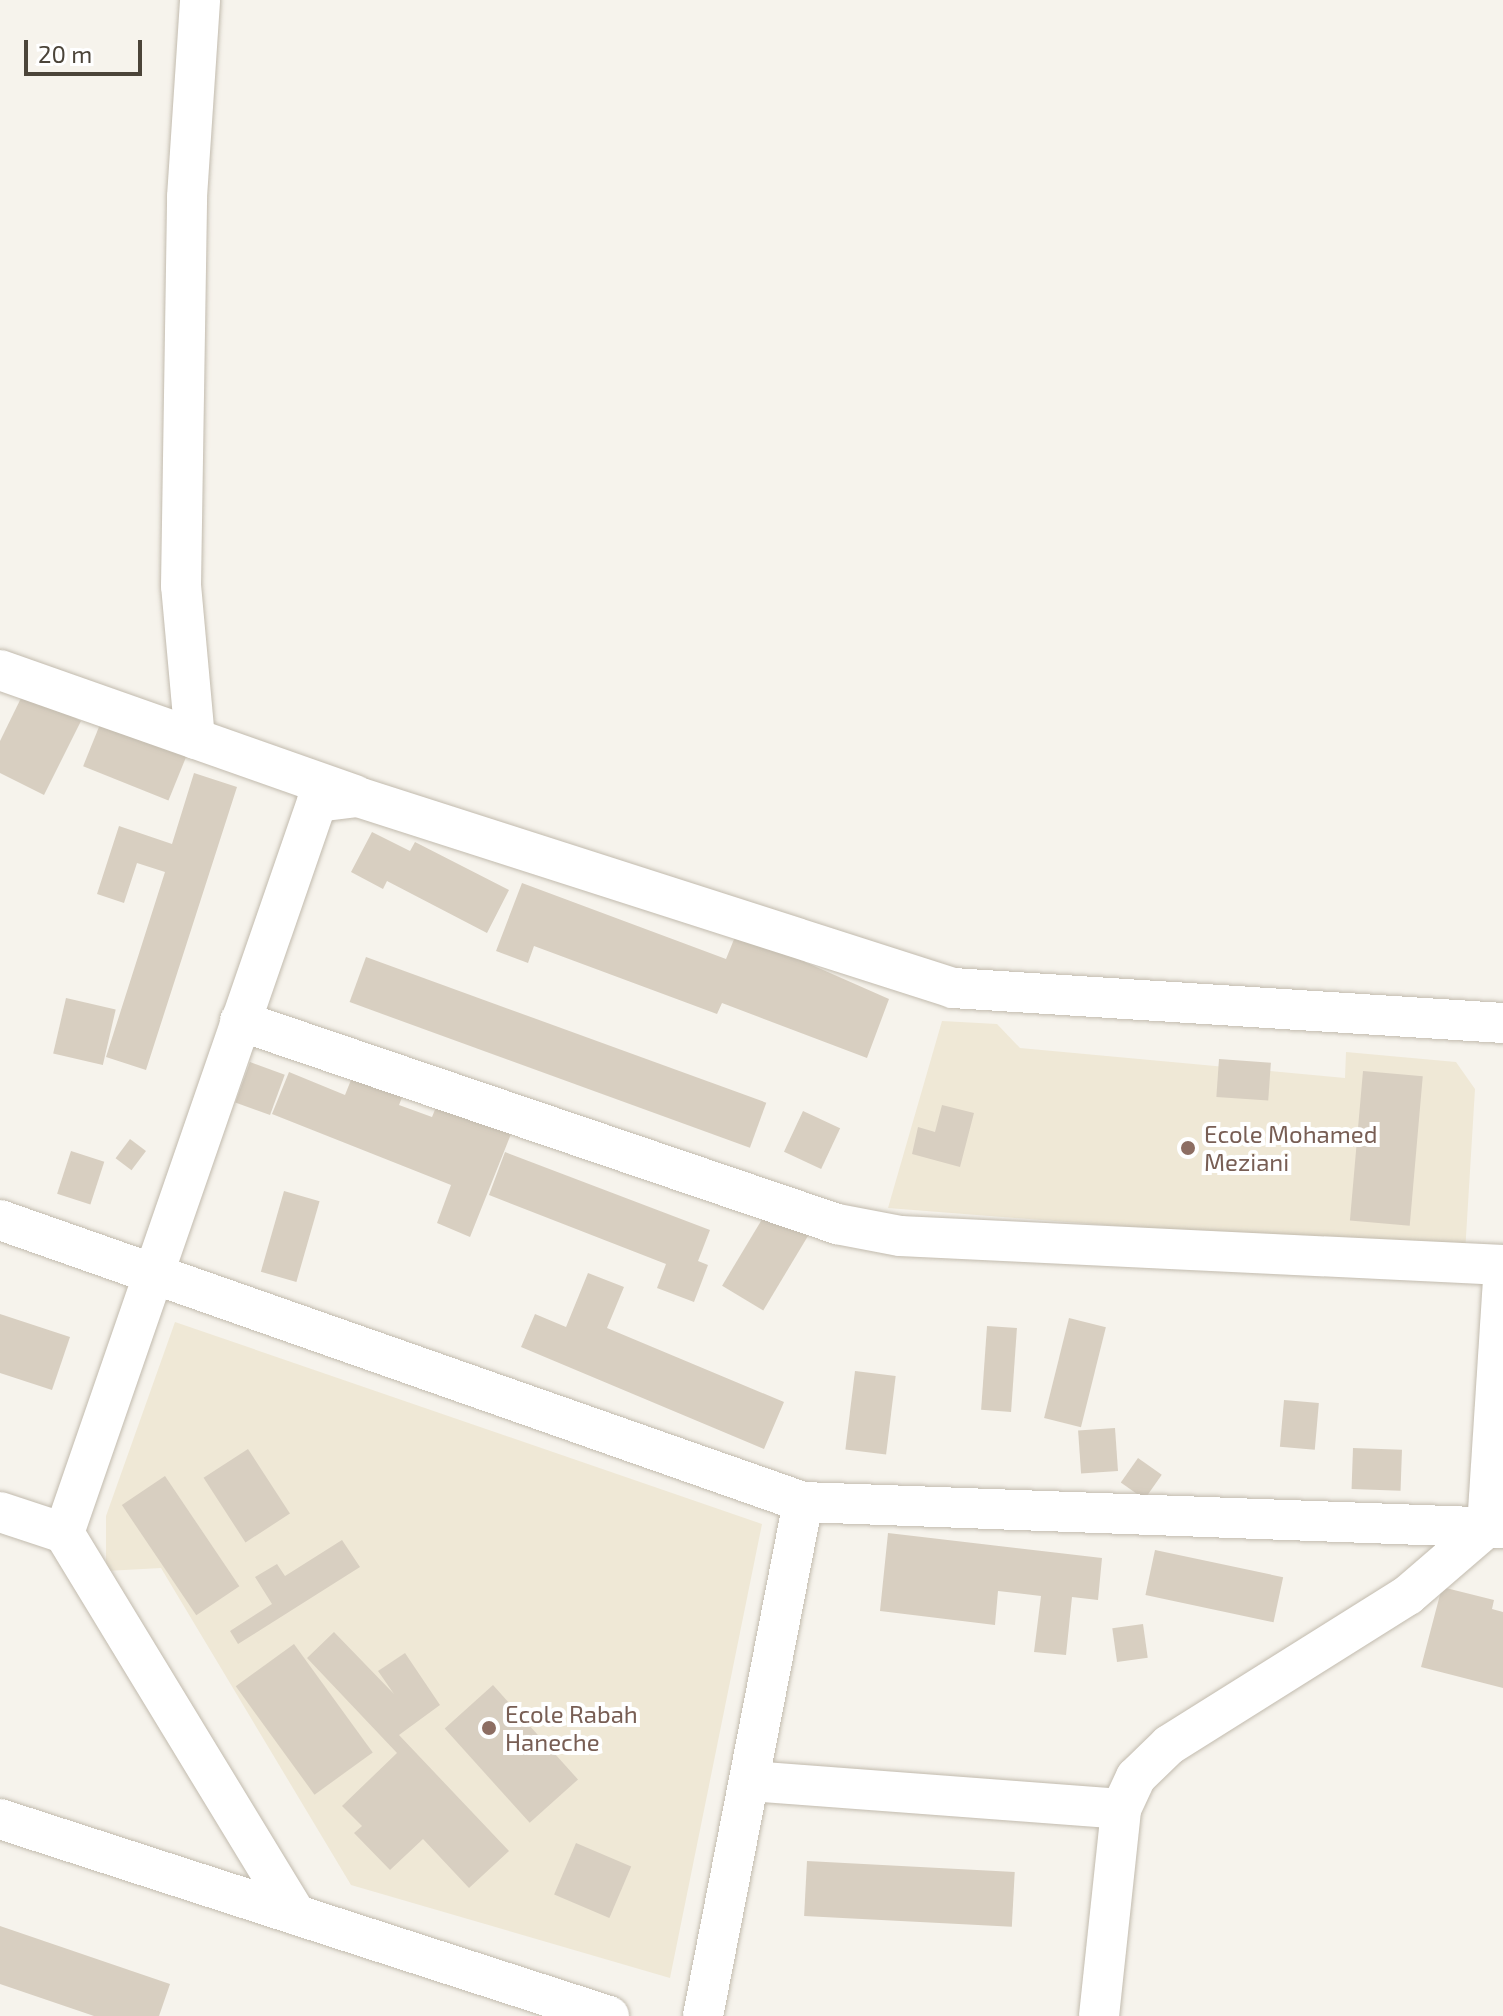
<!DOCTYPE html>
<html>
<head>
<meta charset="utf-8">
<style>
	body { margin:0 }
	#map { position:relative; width:1503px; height:2016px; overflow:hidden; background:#f6f3ec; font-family:"Exo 2",sans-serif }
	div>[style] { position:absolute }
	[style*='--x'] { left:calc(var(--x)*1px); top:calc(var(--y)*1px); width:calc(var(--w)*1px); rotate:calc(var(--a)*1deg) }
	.education>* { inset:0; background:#efe8d6 }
	.building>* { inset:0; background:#d8cfc1; transform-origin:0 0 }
	.roads { filter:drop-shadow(0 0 2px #c2bbae) drop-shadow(0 0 2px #c2bbae) }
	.minor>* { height:40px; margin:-20px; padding:0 20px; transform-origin:20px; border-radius:20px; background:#fff }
	.dots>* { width:22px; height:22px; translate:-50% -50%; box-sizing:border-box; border:4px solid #fff; border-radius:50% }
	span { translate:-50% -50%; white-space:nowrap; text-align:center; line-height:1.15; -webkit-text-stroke:8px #fff; paint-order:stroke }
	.education-label { font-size:24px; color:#785e54 }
	.left { translate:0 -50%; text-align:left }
	.scale { position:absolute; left:24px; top:40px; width:118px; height:36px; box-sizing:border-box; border:4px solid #4b4439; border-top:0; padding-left:10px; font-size:24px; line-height:28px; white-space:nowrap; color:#4b4439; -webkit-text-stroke:6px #fff; paint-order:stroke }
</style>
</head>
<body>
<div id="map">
	<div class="education">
		<i style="clip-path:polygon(942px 1021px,997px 1024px,1020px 1048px,1345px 1078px,1346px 1052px,1456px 1062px,1475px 1089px,1465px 1253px,888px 1208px)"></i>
		<i style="clip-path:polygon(175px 1322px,762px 1524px,670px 1978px,351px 1885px,161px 1568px,106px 1571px,106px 1516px)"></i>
	</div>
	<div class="building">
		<i style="clip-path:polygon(24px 692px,81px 721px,44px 795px,0 773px,0 741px)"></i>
		<i style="left:103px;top:717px;width:92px;height:53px;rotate:22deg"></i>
		<i style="clip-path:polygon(194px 773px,237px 787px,146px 1070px,106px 1057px,165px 872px,137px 863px,124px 903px,97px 894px,119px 826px,172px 844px)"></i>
		<i style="clip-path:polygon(372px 832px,410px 851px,415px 842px,509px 890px,487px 933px,387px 881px,383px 889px,351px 872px)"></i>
		<i style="clip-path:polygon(522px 883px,726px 959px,737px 932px,889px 999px,867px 1058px,722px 1003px,717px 1014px,534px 946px,528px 963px,496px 951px)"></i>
		<i style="left:366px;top:957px;width:426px;height:48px;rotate:20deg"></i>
		<i style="left:66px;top:998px;width:51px;height:57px;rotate:13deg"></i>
		<i style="left:1219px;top:1059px;width:52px;height:38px;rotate:4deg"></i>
		<i style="left:250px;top:1062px;width:37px;height:43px;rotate:20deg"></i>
		<i style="clip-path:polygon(355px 1070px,405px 1090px,399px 1105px,432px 1117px,439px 1100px,513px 1129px,470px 1237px,437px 1223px,451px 1185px,272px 1114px,289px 1072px,345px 1095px)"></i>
		<i style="left:1363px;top:1071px;width:60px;height:150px;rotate:5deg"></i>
		<i style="clip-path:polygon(942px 1105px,974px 1113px,960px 1167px,912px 1154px,918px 1127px,935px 1132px)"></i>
		<i style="left:803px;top:1111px;width:41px;height:45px;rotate:25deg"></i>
		<i style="left:130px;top:1139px;width:20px;height:24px;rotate:37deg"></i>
		<i style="left:71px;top:1151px;width:35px;height:45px;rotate:18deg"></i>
		<i style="clip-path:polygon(505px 1152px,710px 1230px,698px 1261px,708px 1265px,694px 1302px,657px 1288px,666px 1264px,489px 1195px)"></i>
		<i style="left:284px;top:1191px;width:37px;height:84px;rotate:16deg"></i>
		<i style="left:770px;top:1206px;width:48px;height:93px;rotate:31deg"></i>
		<i style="clip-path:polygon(588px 1273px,624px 1287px,607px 1328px,784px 1402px,764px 1449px,521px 1347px,535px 1314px,566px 1327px)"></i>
		<i style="clip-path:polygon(0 1314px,70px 1337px,52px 1390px,0 1373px)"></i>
		<i style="left:1069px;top:1318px;width:38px;height:103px;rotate:14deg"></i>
		<i style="left:987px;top:1326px;width:30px;height:84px;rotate:4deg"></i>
		<i style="left:855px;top:1371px;width:41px;height:79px;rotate:7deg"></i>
		<i style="left:1284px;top:1400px;width:35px;height:47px;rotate:5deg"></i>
		<i style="left:1115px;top:1428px;width:43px;height:37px;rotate:86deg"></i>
		<i style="left:1353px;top:1448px;width:49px;height:41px;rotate:2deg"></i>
		<i style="left:248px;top:1449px;width:77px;height:53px;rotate:57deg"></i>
		<i style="left:1138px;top:1458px;width:29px;height:30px;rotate:35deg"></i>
		<i style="left:165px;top:1476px;width:133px;height:52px;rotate:56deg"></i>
		<i style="clip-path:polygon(888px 1533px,1102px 1558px,1098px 1600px,1072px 1597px,1066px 1655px,1034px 1652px,1041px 1596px,998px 1591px,995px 1625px,880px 1611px)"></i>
		<i style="clip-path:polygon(342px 1540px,360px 1567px,238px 1644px,230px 1631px,272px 1604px,255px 1577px,277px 1564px,285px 1576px)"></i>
		<i style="left:1155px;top:1550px;width:131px;height:46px;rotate:12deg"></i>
		<i style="clip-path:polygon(1442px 1587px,1494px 1600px,1492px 1609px,1503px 1612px,1503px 1688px,1421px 1667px)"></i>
		<i style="left:1143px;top:1624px;width:34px;height:31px;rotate:82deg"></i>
		<i style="clip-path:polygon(334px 1632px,394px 1694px,378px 1671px,405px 1653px,440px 1705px,399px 1735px,509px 1851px,469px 1888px,423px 1839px,390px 1870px,354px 1833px,362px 1826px,342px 1806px,397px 1753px,307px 1658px)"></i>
		<i style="left:294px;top:1644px;width:134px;height:72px;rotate:54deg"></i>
		<i style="left:493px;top:1685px;width:127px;height:65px;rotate:48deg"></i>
		<i style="left:576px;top:1843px;width:60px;height:56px;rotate:23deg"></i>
		<i style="left:807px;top:1861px;width:208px;height:55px;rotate:3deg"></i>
		<i style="clip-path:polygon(0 1926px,170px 1984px,159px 2016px,94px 2016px,0 1984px)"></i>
	</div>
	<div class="roads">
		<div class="minor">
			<i style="--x:0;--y:670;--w:376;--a:19.4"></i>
			<i style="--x:195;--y:739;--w:154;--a:-95.2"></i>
			<i style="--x:181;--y:586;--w:389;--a:-89.1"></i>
			<i style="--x:187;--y:197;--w:197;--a:-86.2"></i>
			<i style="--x:240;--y:1021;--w:631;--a:18.78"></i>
			<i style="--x:837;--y:1224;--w:64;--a:10.8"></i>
			<i style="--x:900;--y:1236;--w:604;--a:2.75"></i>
			<i style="--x:0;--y:1220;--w:851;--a:19.35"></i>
			<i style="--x:803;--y:1502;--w:700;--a:2.13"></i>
			<i style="--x:0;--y:1512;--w:67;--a:18.2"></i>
			<i style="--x:64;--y:1533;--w:447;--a:58.7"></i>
			<i style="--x:64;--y:1533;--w:774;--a:-70.91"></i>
			<i style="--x:317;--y:802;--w:41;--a:-7"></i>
			<i style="--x:358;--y:797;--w:625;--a:17.8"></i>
			<i style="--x:953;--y:988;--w:551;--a:3.64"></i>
			<i style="--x:750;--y:1781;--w:372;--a:4.3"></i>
			<i style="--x:1121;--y:1809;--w:35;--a:-65"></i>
			<i style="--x:1136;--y:1777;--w:46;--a:-44.1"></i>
			<i style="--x:1169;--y:1745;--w:282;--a:-32.1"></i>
			<i style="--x:1408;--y:1595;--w:104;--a:-40.7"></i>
			<i style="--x:1487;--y:1527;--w:248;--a:-86.3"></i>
			<i style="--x:0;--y:1819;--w:640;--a:17.93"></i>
			<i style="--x:703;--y:2016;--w:524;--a:-78.99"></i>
			<i style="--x:1099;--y:2016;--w:208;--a:-83.9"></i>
		</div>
	</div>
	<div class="dots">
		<i style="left:1188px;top:1148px;background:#8d6e63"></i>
		<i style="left:489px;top:1728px;background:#8d6e63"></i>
	</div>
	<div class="education-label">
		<span class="left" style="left:1204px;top:1148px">Ecole Mohamed<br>Meziani</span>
		<span class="left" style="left:505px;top:1728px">Ecole Rabah<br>Haneche</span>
	</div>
	<div class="scale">20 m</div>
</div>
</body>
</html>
